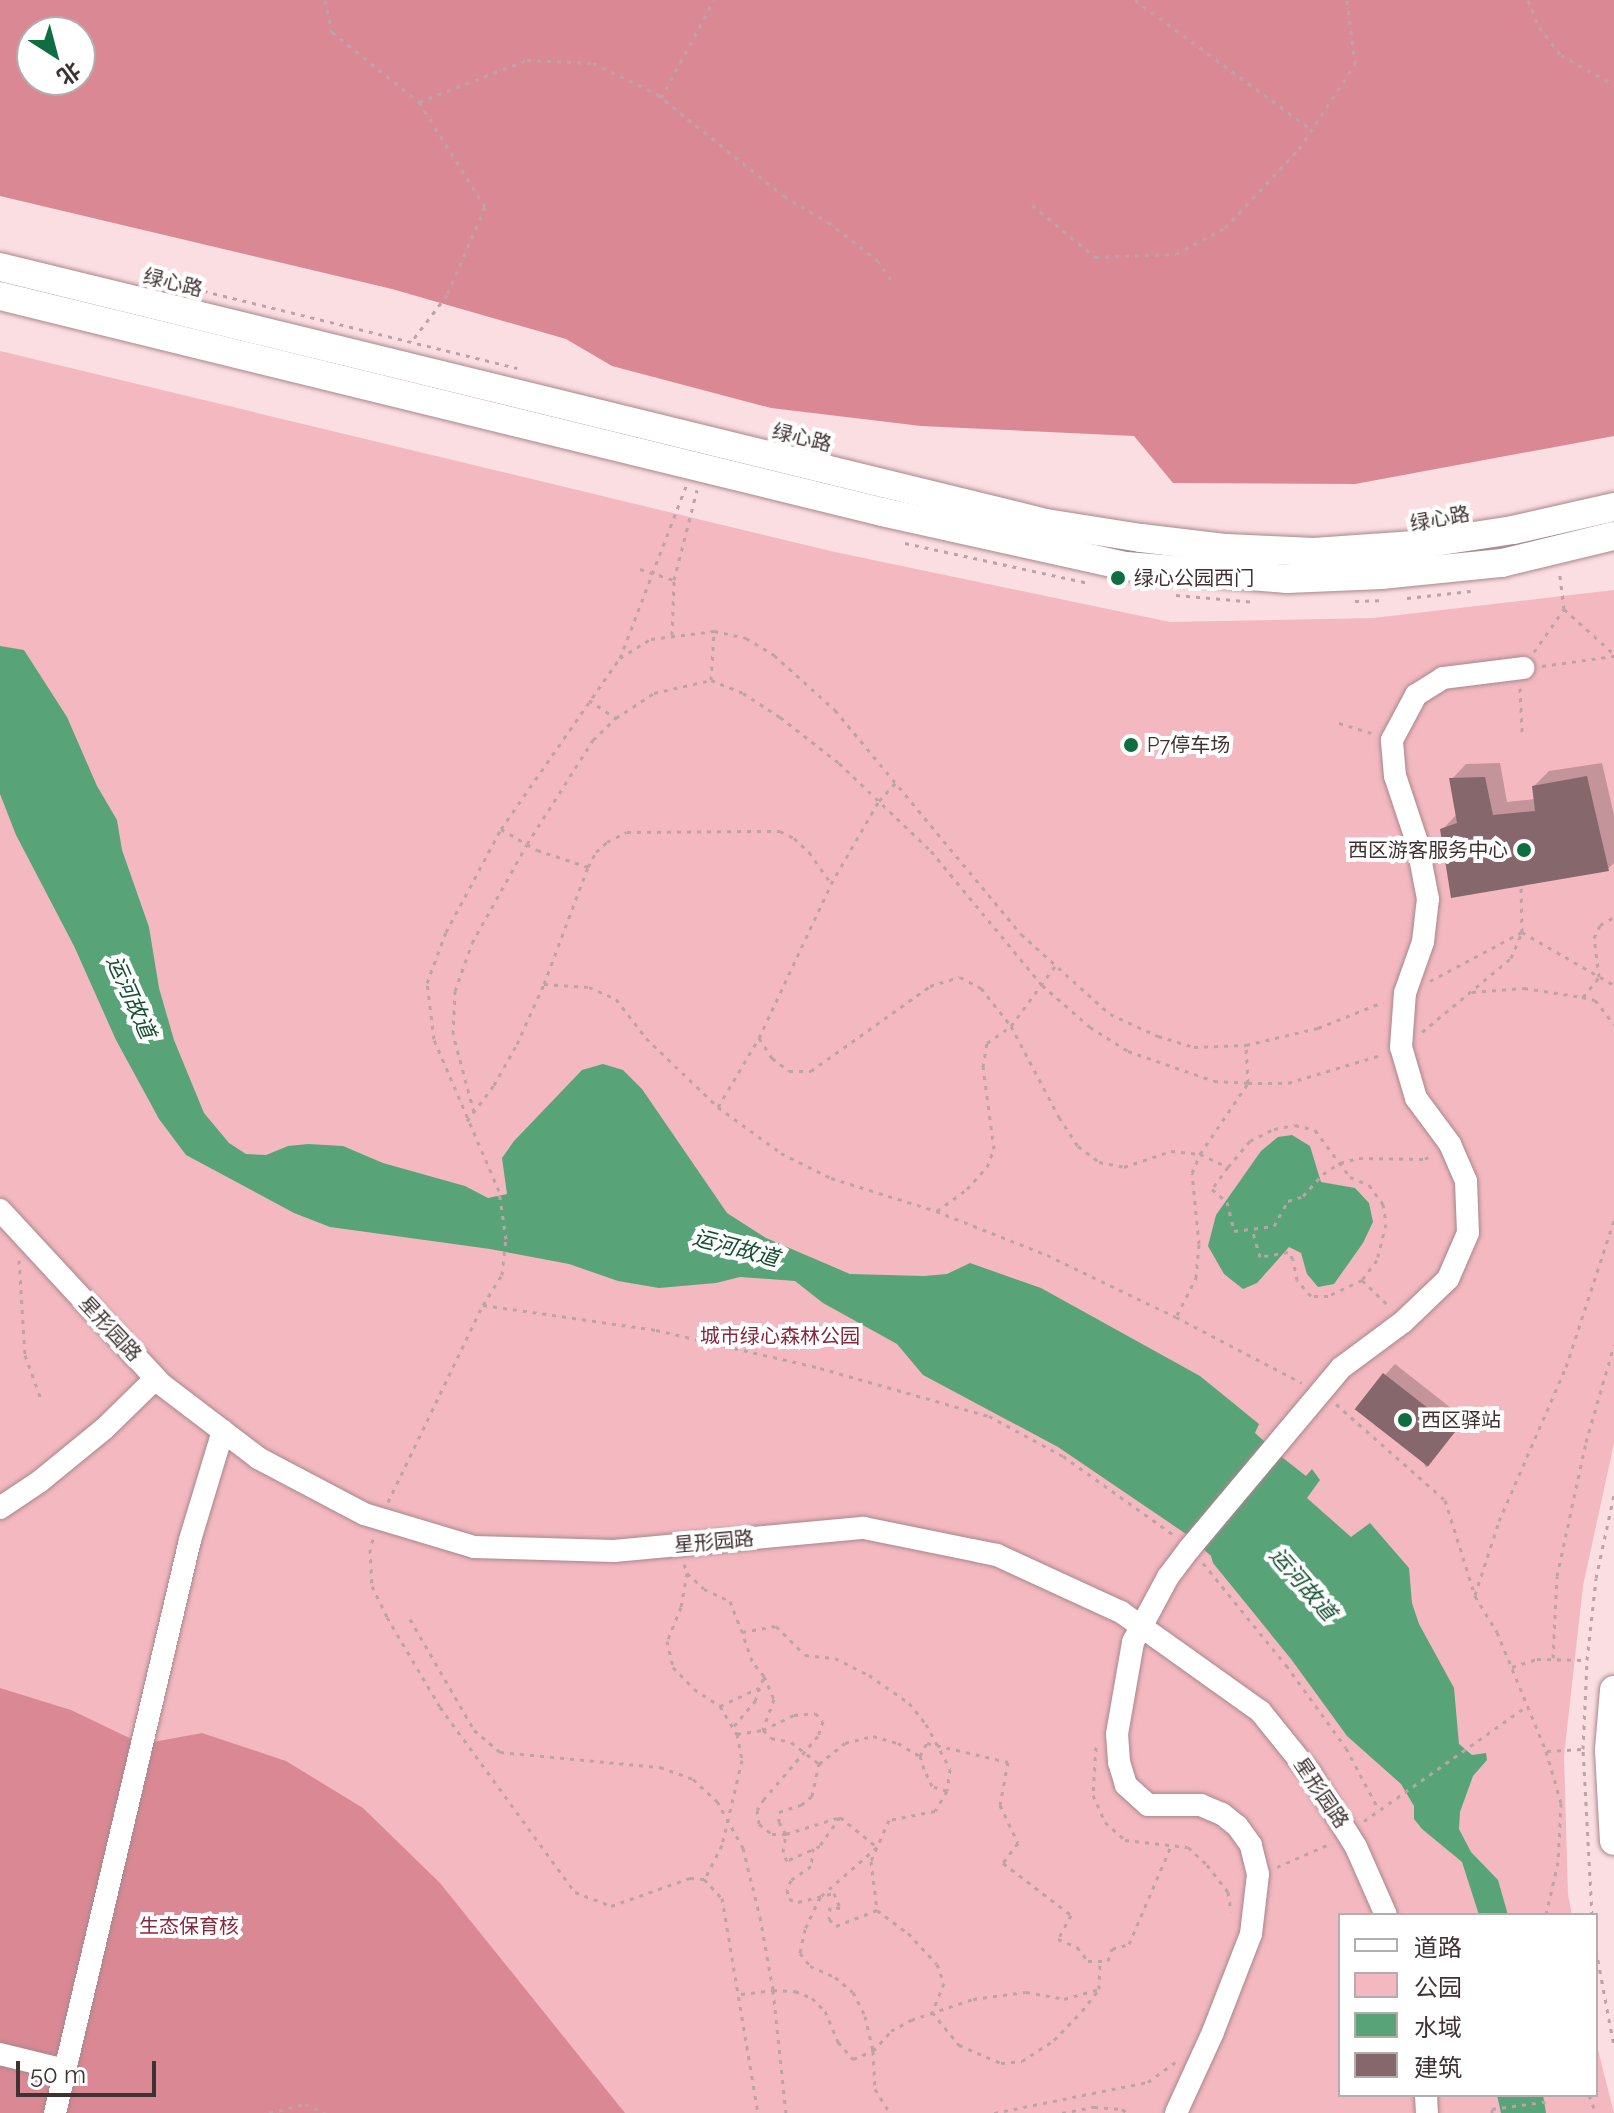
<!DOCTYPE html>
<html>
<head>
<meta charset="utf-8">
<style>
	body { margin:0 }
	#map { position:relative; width:1614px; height:2113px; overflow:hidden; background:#fbdee1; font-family:Raleway,"Noto Sans SC",sans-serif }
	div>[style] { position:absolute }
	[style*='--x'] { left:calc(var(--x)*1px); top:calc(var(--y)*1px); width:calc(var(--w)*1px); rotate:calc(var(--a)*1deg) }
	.green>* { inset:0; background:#f4b9c0 }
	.forest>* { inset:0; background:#da8994 }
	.water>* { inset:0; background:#58a478 }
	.shadow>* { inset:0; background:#0003 }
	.building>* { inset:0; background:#86676b; transform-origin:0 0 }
	.path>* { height:3px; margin-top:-1.5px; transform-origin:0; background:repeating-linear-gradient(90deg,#bca4a6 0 4px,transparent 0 10px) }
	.roads { filter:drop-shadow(0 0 2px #a7878b) drop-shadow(0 0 2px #a7878b) }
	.minor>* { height:22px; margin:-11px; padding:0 11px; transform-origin:11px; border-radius:11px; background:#fff }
	.major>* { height:28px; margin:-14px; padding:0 14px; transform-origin:14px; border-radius:14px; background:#fff }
	.dots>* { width:22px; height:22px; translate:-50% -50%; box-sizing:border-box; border:4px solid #fff; border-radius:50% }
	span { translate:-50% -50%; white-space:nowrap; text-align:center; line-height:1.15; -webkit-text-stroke:8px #fff; paint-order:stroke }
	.street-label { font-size:20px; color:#403233 }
	.poi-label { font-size:20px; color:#403233 }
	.left { translate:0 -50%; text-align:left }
	.right { translate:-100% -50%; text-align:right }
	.park-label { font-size:20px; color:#87273d }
	.water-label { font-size:22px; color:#154f31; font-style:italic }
	.legend { position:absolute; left:1338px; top:1913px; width:260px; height:184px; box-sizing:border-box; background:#fff; border:2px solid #b3adad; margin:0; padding:10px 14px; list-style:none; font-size:24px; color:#403233 }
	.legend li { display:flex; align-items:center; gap:16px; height:40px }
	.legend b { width:40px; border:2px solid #b3adad }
	.north { position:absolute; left:16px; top:16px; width:80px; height:80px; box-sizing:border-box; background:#fff; border:2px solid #b3adad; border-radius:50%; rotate:144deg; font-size:22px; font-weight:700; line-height:32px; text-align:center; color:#403233 }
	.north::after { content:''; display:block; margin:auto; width:28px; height:36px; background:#0e6d41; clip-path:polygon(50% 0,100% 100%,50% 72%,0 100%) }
	.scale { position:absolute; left:16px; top:2061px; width:140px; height:36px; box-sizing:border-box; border:4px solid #403233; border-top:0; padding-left:10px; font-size:24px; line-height:28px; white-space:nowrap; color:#403233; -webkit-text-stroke:6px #fff; paint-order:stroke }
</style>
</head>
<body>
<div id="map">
	<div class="green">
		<i style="clip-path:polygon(0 351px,835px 552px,1170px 622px,1373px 618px,1614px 590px,1614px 1443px,1583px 1586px,1564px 1756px,1568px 1894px,1572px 1915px,1340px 1915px,1340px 2095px,1596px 2095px,1596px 2042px,1614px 2113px,0 2113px)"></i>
	</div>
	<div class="forest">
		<i style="clip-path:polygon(evenodd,0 0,1614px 0,1614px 436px,1355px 484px,1173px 483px,1134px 436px,921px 426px,771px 408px,612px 366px,566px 339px,392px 289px,0 196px,0 0,32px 32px,80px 32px,80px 80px,32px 80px,32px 32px)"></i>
		<i style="clip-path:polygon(0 1688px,71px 1710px,142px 1744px,202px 1733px,286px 1761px,363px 1808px,440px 1883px,625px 2113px,0 2113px)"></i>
	</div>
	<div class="water">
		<i style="clip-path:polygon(0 646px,24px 650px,67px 717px,97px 786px,117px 820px,122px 850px,149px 927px,159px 988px,174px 1040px,204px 1113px,229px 1143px,246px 1154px,266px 1155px,288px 1146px,308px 1144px,343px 1146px,383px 1163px,465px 1186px,488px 1198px,507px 1194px,502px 1158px,514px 1141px,582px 1070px,603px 1064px,623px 1070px,642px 1089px,727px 1213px,766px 1238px,850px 1274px,924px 1276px,947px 1274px,970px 1263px,1041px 1288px,1200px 1376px,1259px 1424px,1255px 1433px,1283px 1458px,1306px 1476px,1312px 1469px,1320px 1480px,1307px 1498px,1351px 1537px,1370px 1523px,1409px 1568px,1412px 1603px,1419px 1624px,1454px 1688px,1459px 1744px,1472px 1755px,1486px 1753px,1487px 1760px,1473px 1776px,1460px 1812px,1459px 1829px,1471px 1852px,1498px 1880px,1508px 1915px,1479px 1915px,1462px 1862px,1422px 1829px,1414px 1819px,1414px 1806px,1401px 1784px,1347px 1736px,1291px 1659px,1213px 1563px,1211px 1556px,1189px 1536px,1058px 1447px,923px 1375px,897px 1344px,823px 1303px,795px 1281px,740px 1277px,716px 1283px,659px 1288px,618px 1281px,569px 1264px,490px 1249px,330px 1227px,294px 1213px,186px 1155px,159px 1119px,116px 1040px,74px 946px,16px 835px,0 794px)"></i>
		<i style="clip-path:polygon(1292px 1135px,1310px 1146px,1321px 1182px,1355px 1188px,1369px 1203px,1373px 1222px,1363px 1243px,1334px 1284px,1318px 1287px,1307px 1274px,1301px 1253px,1289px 1247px,1257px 1283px,1243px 1289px,1224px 1274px,1208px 1246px,1216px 1215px,1261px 1151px,1278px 1137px)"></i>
		<i style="clip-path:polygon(1497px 2095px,1543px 2095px,1546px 2113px,1501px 2113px)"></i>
	</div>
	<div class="shadow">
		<i style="clip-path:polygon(1500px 763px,1507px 802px,1536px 799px,1534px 786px,1549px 771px,1602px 763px,1614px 815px,1614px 863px,1608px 869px,1442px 830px,1457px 814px,1452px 779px,1466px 764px)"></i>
		<i style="clip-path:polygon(1395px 1364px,1465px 1419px,1426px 1468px,1385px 1375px)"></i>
	</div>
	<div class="building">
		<i style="clip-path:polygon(1587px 776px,1609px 871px,1451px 898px,1440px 829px,1457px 823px,1449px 778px,1485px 777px,1493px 815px,1535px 811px,1532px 786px)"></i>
		<i style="left:1383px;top:1373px;width:93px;height:46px;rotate:38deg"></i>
	</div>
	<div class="path">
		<i style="--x:325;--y:0;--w:33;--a:78"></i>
		<i style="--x:332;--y:32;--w:112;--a:38.8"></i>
		<i style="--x:419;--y:102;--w:124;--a:57.8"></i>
		<i style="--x:485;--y:207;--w:96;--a:113.4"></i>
		<i style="--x:447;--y:295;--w:58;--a:127.3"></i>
		<i style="--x:1135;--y:0;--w:220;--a:36.3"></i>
		<i style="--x:1528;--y:0;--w:29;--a:68"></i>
		<i style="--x:1539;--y:27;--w:36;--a:52"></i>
		<i style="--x:1561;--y:55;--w:61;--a:29.5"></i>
		<i style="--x:661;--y:98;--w:111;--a:-61.6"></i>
		<i style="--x:419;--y:102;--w:116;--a:-21.3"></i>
		<i style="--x:527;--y:60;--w:66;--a:2.6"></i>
		<i style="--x:593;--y:63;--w:71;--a:25.8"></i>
		<i style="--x:657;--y:94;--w:163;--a:38.8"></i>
		<i style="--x:784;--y:196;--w:51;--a:30.6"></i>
		<i style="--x:828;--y:222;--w:62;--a:37.8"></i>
		<i style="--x:877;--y:260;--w:24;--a:55"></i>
		<i style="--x:1032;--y:205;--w:82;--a:39.5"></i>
		<i style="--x:1095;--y:257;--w:81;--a:-2.1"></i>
		<i style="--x:1176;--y:254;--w:55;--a:-28"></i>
		<i style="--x:1225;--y:228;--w:108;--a:-46.9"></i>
		<i style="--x:1299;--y:149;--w:102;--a:-56.6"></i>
		<i style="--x:1355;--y:64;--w:64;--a:-97.1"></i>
		<i style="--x:155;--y:279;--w:373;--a:13.8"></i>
		<i style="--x:905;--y:543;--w:188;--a:12.3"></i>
		<i style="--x:640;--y:569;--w:36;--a:18"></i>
		<i style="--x:1176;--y:595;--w:80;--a:5"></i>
		<i style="--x:1407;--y:598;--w:64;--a:-6.2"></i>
		<i style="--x:1355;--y:601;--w:25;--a:-2"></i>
		<i style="--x:1564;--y:609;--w:67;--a:42"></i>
		<i style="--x:672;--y:635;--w:55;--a:-87.9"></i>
		<i style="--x:674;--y:580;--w:93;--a:-75.7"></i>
		<i style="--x:1534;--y:652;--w:52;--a:-55.1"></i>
		<i style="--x:1564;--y:609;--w:35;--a:-97"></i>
		<i style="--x:620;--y:658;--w:36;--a:-32"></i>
		<i style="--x:651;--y:639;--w:64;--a:-7.2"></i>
		<i style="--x:714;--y:631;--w:33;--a:12"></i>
		<i style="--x:746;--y:638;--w:33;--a:31"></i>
		<i style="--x:774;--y:655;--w:82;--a:42"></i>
		<i style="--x:835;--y:710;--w:291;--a:50.3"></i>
		<i style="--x:1021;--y:934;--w:120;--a:42"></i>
		<i style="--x:1110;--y:1014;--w:53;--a:24.6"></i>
		<i style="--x:1158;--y:1036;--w:38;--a:17"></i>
		<i style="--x:1194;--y:1047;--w:52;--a:-2.2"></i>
		<i style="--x:1246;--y:1045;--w:74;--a:-13.3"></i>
		<i style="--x:1318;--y:1028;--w:70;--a:-21.8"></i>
		<i style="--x:1542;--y:666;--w:73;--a:-7.9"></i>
		<i style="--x:711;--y:680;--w:48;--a:-86.4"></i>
		<i style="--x:1520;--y:688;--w:44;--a:87.4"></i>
		<i style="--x:589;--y:700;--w:32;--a:34"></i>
		<i style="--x:1339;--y:723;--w:37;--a:17"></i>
		<i style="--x:501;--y:829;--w:42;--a:30.3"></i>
		<i style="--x:537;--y:850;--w:54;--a:18.4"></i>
		<i style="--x:1430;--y:981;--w:104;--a:-28"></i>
		<i style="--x:1522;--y:932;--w:106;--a:29.9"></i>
		<i style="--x:544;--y:984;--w:45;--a:3.8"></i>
		<i style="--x:589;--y:987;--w:30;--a:24"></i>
		<i style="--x:616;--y:999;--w:49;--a:52.4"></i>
		<i style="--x:646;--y:1038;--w:100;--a:43.8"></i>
		<i style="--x:718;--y:1107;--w:78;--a:36.1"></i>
		<i style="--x:781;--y:1153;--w:56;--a:26.6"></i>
		<i style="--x:831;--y:1178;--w:110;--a:17.4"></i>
		<i style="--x:936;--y:1211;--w:119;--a:21.6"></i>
		<i style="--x:1047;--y:1255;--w:143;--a:25.7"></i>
		<i style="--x:1176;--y:1317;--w:142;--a:27.6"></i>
		<i style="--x:1472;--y:992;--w:52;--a:-4.4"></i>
		<i style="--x:1524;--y:988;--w:59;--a:8.8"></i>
		<i style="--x:1582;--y:997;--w:13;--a:13"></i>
		<i style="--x:1595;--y:1000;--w:31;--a:52"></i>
		<i style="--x:1583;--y:997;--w:26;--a:-51"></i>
		<i style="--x:1599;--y:977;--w:39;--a:-97"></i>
		<i style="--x:1594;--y:938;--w:14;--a:-65"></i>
		<i style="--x:1600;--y:925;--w:16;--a:-30"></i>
		<i style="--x:1422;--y:1032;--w:116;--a:-39.7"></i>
		<i style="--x:1511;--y:958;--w:28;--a:-67"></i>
		<i style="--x:1522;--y:932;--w:46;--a:-91.2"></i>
		<i style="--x:759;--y:1038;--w:24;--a:57"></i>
		<i style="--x:772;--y:1058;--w:21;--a:37"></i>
		<i style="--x:789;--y:1071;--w:22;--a:0"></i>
		<i style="--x:811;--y:1071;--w:146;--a:-35.5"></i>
		<i style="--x:930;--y:986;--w:31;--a:-17"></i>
		<i style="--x:960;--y:977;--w:24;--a:28"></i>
		<i style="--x:981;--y:988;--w:48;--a:51.7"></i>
		<i style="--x:1011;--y:1026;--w:103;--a:62.2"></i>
		<i style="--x:1059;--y:1117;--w:35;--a:57"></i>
		<i style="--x:1078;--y:1146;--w:26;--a:37"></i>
		<i style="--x:1099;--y:1162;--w:25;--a:11"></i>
		<i style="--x:1124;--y:1167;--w:50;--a:-18.8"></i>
		<i style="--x:1171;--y:1151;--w:29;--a:6"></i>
		<i style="--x:1200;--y:1154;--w:31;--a:25"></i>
		<i style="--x:1228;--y:1167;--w:27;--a:126"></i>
		<i style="--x:1212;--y:1189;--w:20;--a:41"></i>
		<i style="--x:1227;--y:1202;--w:30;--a:76"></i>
		<i style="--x:1234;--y:1231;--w:40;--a:-7.1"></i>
		<i style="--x:1274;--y:1226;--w:29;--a:-61"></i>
		<i style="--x:1288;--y:1201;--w:16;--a:-18"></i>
		<i style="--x:1303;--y:1196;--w:30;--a:-48"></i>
		<i style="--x:1323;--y:1174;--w:20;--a:-33"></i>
		<i style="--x:1340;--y:1163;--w:20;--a:-15"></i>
		<i style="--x:1359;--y:1158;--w:66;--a:0.9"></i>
		<i style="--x:1425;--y:1159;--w:9;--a:-32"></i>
		<i style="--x:718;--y:1107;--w:80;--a:-59.3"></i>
		<i style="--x:759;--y:1038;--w:170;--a:-64.9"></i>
		<i style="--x:831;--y:884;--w:96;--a:-60"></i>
		<i style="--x:879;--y:801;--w:25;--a:-48"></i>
		<i style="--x:474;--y:1112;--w:81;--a:-105.1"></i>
		<i style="--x:453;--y:1034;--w:43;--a:-87.3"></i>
		<i style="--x:455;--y:991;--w:51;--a:-70.5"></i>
		<i style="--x:472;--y:943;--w:113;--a:-60.9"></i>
		<i style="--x:527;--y:844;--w:123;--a:-57.6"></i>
		<i style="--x:593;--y:740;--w:32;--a:-44"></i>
		<i style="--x:616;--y:718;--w:45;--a:-33.3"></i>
		<i style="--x:654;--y:693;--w:58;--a:-12.8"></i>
		<i style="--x:711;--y:680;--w:35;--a:22"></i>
		<i style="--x:743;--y:693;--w:44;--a:33"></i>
		<i style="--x:780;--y:717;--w:75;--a:37.9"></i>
		<i style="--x:839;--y:763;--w:127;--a:43.7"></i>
		<i style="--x:931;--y:851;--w:174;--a:50.4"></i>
		<i style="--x:1042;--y:985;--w:64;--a:41.2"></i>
		<i style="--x:1090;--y:1027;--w:45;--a:32.3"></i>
		<i style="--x:1128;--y:1051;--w:91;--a:19.2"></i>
		<i style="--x:1214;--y:1081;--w:34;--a:3"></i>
		<i style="--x:1248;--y:1083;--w:40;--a:0"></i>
		<i style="--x:1288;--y:1083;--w:97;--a:-16.8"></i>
		<i style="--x:467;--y:1121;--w:45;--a:-53.1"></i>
		<i style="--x:494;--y:1085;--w:47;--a:-60.7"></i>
		<i style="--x:517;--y:1044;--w:66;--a:-65.8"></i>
		<i style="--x:544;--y:984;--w:125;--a:-69.4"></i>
		<i style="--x:588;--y:867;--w:17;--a:-62"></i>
		<i style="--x:596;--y:852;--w:15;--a:-42"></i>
		<i style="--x:607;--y:842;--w:22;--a:-27"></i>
		<i style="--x:627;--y:832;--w:153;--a:-0.4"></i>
		<i style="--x:780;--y:831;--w:16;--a:27"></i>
		<i style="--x:794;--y:838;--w:21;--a:43"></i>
		<i style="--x:809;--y:852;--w:39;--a:55"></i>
		<i style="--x:1228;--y:1167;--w:34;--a:-50"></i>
		<i style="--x:1250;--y:1141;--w:27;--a:-27"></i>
		<i style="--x:1274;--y:1129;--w:21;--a:-11"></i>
		<i style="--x:1295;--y:1125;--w:21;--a:14"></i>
		<i style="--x:1315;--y:1130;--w:59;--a:53.3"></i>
		<i style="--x:1350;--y:1177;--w:21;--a:23"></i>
		<i style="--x:1369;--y:1185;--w:24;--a:54"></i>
		<i style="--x:1383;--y:1204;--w:20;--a:81"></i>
		<i style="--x:1386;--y:1224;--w:37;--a:104"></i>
		<i style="--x:1377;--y:1260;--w:25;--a:127"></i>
		<i style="--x:1362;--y:1280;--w:38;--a:155"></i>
		<i style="--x:1328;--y:1296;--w:17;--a:180"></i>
		<i style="--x:1311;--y:1296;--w:21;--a:-131"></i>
		<i style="--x:1297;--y:1280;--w:21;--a:-101"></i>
		<i style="--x:1293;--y:1259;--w:9;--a:-126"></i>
		<i style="--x:1288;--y:1252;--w:28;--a:170"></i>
		<i style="--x:1260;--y:1257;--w:29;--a:-106"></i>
		<i style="--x:937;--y:1211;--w:37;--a:-36"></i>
		<i style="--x:967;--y:1189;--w:30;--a:-48"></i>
		<i style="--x:987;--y:1167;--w:19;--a:-69"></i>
		<i style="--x:994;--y:1149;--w:83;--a:-97.6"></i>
		<i style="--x:983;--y:1067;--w:24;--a:-81"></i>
		<i style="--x:987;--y:1043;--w:29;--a:-35"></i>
		<i style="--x:1011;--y:1026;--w:74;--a:-53.7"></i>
		<i style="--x:19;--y:1260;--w:95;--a:86.4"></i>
		<i style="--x:25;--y:1355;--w:50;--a:70.1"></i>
		<i style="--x:1362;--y:1280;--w:39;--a:44"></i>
		<i style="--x:483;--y:1305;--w:175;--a:8.2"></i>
		<i style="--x:656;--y:1330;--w:168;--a:13"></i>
		<i style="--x:820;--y:1368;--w:176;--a:15.9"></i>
		<i style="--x:989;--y:1416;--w:84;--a:28.4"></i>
		<i style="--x:1063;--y:1456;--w:138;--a:35.5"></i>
		<i style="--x:1177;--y:1315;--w:42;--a:-62.8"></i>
		<i style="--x:1196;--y:1278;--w:34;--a:-85"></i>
		<i style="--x:1199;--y:1244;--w:71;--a:-95.6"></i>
		<i style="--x:1192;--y:1173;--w:21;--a:-67"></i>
		<i style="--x:1200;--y:1154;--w:86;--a:-55.9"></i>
		<i style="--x:1248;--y:1083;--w:38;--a:-93"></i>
		<i style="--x:1336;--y:1404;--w:145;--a:41.4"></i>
		<i style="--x:1445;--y:1500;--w:101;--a:72.6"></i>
		<i style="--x:1475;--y:1596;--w:42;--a:58.6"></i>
		<i style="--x:1497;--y:1632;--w:129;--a:67.6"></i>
		<i style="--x:1546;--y:1751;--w:54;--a:73.9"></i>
		<i style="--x:1561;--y:1803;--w:59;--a:92.9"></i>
		<i style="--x:1558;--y:1862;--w:54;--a:102.8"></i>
		<i style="--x:388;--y:1502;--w:219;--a:-64.3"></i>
		<i style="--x:483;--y:1305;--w:36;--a:-58"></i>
		<i style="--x:502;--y:1275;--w:36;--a:-84"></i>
		<i style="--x:506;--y:1239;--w:49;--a:-98.3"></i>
		<i style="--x:499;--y:1191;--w:165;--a:-113.2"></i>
		<i style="--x:434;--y:1039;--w:56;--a:-97.1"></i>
		<i style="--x:427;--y:983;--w:54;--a:-69.6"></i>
		<i style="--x:446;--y:932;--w:117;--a:-61.9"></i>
		<i style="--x:501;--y:829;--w:208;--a:-55.2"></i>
		<i style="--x:620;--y:658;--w:184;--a:-69"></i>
		<i style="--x:373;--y:1539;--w:10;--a:107"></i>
		<i style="--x:370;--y:1549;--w:37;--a:87"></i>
		<i style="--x:372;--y:1586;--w:34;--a:64"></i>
		<i style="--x:387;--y:1617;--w:104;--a:59.5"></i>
		<i style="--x:440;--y:1707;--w:229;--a:53.9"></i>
		<i style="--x:575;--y:1892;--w:39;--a:21"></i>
		<i style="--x:611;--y:1906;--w:84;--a:-19.5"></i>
		<i style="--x:690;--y:1878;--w:14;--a:4"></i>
		<i style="--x:704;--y:1879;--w:26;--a:47"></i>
		<i style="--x:722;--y:1898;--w:218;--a:80.5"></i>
		<i style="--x:1203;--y:1563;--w:132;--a:50.9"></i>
		<i style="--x:1286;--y:1665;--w:102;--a:54.1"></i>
		<i style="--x:1346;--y:1748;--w:70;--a:62"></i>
		<i style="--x:684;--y:1564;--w:9;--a:72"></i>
		<i style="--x:687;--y:1573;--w:23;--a:43"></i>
		<i style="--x:704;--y:1589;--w:29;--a:25"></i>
		<i style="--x:730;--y:1601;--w:33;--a:69"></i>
		<i style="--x:742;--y:1632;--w:35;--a:-10"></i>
		<i style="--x:776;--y:1626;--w:41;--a:45"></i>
		<i style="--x:805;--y:1655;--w:30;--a:6"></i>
		<i style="--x:835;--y:1658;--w:38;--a:27"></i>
		<i style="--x:869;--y:1675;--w:49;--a:35"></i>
		<i style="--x:909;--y:1703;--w:27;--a:51"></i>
		<i style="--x:926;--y:1724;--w:51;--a:61.9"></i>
		<i style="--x:950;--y:1769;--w:22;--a:98"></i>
		<i style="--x:947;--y:1791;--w:23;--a:121"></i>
		<i style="--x:935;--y:1811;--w:47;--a:168.9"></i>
		<i style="--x:889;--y:1820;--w:45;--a:113.7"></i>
		<i style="--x:871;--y:1861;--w:49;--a:83"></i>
		<i style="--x:877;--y:1910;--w:39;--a:37"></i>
		<i style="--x:908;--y:1933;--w:42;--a:46.9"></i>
		<i style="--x:937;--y:1964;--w:20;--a:70"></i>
		<i style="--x:944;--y:1983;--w:31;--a:112"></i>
		<i style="--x:932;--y:2012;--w:43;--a:50.7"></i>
		<i style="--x:959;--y:2045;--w:46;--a:23.2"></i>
		<i style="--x:1001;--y:2063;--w:21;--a:-5"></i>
		<i style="--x:1022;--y:2061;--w:38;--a:-33"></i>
		<i style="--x:1054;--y:2040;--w:40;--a:-46"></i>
		<i style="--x:1082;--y:2011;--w:28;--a:-52"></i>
		<i style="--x:1099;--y:1989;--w:28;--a:-88"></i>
		<i style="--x:687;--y:1573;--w:35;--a:100"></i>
		<i style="--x:681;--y:1607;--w:37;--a:112"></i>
		<i style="--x:667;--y:1641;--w:27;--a:77"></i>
		<i style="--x:673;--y:1667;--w:30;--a:46"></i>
		<i style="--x:694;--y:1689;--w:31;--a:33"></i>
		<i style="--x:720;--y:1706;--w:33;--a:59"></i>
		<i style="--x:737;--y:1734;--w:26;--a:79"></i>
		<i style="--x:742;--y:1760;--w:87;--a:103.2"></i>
		<i style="--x:722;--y:1845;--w:37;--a:117"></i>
		<i style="--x:1475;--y:1595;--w:78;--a:-72"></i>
		<i style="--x:1499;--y:1521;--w:168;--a:-66.5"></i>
		<i style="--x:1566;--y:1367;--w:155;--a:-71.9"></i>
		<i style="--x:410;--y:1619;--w:128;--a:60"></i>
		<i style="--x:474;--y:1730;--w:34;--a:40"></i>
		<i style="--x:500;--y:1752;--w:161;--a:5.4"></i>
		<i style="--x:660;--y:1767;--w:35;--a:20"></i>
		<i style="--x:693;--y:1779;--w:33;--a:43"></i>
		<i style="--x:717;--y:1801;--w:54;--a:61"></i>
		<i style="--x:743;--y:1848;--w:71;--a:76.2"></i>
		<i style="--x:760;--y:1917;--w:74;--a:79.9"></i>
		<i style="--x:773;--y:1990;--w:124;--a:84"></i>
		<i style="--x:1553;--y:1658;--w:82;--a:-87.2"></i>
		<i style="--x:1557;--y:1576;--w:137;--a:-77.8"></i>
		<i style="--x:1586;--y:1442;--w:101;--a:-73.9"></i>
		<i style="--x:1512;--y:1667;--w:26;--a:-18"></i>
		<i style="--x:1537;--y:1659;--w:50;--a:1.1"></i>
		<i style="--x:764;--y:1676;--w:25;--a:67"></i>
		<i style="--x:774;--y:1699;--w:33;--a:110"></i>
		<i style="--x:763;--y:1730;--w:11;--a:45"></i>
		<i style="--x:771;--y:1738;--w:20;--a:11"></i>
		<i style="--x:791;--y:1742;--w:36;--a:38"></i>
		<i style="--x:720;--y:1706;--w:43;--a:-24.8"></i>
		<i style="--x:734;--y:1726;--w:33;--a:-50"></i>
		<i style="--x:755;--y:1701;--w:27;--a:-70"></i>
		<i style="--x:764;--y:1676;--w:19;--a:-129"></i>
		<i style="--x:752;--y:1661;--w:31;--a:-109"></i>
		<i style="--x:737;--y:1734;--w:26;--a:-9"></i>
		<i style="--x:763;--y:1730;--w:34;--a:-26"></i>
		<i style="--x:794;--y:1715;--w:21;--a:-5"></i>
		<i style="--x:815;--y:1713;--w:11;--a:45"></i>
		<i style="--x:823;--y:1721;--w:16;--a:108"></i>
		<i style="--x:818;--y:1736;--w:83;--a:130.6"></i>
		<i style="--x:764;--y:1799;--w:13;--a:122"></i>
		<i style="--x:757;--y:1810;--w:14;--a:82"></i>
		<i style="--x:759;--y:1824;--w:16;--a:38"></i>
		<i style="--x:772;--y:1834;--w:14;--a:0"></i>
		<i style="--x:786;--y:1834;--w:57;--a:-17.5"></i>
		<i style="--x:840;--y:1817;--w:48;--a:39"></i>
		<i style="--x:877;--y:1847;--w:76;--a:138.7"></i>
		<i style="--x:820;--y:1897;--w:35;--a:115"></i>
		<i style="--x:805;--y:1929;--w:25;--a:102"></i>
		<i style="--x:800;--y:1953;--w:16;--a:52"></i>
		<i style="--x:810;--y:1966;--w:27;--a:24"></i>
		<i style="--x:835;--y:1977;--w:23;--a:40"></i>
		<i style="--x:853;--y:1992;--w:27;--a:63"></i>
		<i style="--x:865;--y:2016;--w:36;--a:77"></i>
		<i style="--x:873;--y:2051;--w:38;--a:87"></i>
		<i style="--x:875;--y:2089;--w:28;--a:58"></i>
		<i style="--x:1096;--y:1747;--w:48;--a:93.6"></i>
		<i style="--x:1093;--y:1795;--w:30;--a:66"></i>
		<i style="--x:1105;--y:1822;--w:27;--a:42"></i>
		<i style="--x:1125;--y:1840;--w:63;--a:6.3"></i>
		<i style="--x:1188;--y:1847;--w:26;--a:43"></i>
		<i style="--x:1207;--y:1865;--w:34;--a:52"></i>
		<i style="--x:1228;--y:1892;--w:20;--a:81"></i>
		<i style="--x:1547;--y:1751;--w:36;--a:-3"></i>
		<i style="--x:947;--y:1791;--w:16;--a:-162"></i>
		<i style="--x:932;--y:1786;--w:19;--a:-115"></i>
		<i style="--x:924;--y:1769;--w:14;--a:-107"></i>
		<i style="--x:920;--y:1756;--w:15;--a:-62"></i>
		<i style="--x:927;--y:1743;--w:83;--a:13.2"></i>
		<i style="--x:1008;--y:1762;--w:44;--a:100.5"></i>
		<i style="--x:1000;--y:1805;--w:42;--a:64.7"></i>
		<i style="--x:1018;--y:1843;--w:25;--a:127"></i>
		<i style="--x:1003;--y:1863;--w:86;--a:37.4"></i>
		<i style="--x:1071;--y:1915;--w:27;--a:118"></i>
		<i style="--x:1058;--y:1939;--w:21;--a:23"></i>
		<i style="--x:1077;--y:1947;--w:18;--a:52"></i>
		<i style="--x:1088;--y:1961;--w:20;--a:0"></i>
		<i style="--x:1108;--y:1961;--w:13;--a:-72"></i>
		<i style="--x:1112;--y:1949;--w:18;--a:-16"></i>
		<i style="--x:1129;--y:1944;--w:107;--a:-66.8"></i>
		<i style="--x:840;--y:1817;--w:35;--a:125"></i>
		<i style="--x:820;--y:1846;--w:36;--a:156"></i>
		<i style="--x:787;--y:1861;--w:10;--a:-114"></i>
		<i style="--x:783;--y:1852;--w:18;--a:-81"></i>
		<i style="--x:786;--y:1834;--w:14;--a:-120"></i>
		<i style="--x:779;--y:1822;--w:10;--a:-90"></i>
		<i style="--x:779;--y:1812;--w:23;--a:-18"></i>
		<i style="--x:801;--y:1805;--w:14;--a:-39"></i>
		<i style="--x:812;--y:1796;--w:33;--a:-78"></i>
		<i style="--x:819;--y:1764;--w:33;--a:-39"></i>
		<i style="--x:845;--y:1743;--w:29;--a:-14"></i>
		<i style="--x:873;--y:1736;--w:26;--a:16"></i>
		<i style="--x:898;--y:1743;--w:26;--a:31"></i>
		<i style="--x:1364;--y:1821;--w:199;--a:-35.2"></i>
		<i style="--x:813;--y:1848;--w:18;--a:96"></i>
		<i style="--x:811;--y:1866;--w:24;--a:145"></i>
		<i style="--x:791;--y:1880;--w:11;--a:112"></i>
		<i style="--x:787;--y:1890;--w:9;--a:77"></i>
		<i style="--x:789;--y:1899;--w:9;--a:18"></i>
		<i style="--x:798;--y:1902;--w:37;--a:-14"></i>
		<i style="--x:834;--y:1893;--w:16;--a:68"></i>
		<i style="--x:840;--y:1908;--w:10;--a:-174"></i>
		<i style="--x:830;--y:1907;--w:12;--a:95"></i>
		<i style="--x:829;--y:1919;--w:10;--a:45"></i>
		<i style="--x:836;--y:1926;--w:44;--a:-21.3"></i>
		<i style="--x:1277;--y:1867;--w:60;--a:-23.6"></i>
		<i style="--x:1592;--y:1915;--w:166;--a:-93.1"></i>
		<i style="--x:1583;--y:1749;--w:89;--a:-87.4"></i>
		<i style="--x:1587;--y:1660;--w:82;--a:-83.7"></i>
		<i style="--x:1596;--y:1578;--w:85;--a:-77.8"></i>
		<i style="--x:1596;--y:1950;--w:98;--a:79.4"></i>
		<i style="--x:741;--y:1994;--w:32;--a:-7"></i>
		<i style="--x:773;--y:1990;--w:22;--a:3"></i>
		<i style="--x:795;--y:1991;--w:18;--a:22"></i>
		<i style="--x:812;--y:1998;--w:18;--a:45"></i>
		<i style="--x:825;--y:2011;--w:34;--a:67"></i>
		<i style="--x:838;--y:2042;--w:23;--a:49"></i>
		<i style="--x:853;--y:2059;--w:22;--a:-22"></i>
		<i style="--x:873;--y:2051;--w:27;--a:-48"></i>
		<i style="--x:891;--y:2031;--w:23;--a:-29"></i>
		<i style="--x:911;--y:2020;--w:65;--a:-18.7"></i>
		<i style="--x:973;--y:1999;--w:53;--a:-7.5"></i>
		<i style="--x:1026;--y:1992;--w:39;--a:10"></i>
		<i style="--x:1064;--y:1999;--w:36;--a:-16"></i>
		<i style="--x:1589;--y:2095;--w:19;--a:69"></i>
		<i style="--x:269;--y:2113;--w:37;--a:-14"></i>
		<i style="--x:305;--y:2104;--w:22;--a:24"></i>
		<i style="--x:994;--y:2113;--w:157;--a:-11.4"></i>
		<i style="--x:1148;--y:2082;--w:34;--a:-36"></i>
		<i style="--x:1062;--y:2113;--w:33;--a:-11"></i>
		<i style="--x:1094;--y:2107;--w:28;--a:4"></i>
		<i style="--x:1122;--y:2109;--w:6;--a:39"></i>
		<i style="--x:1492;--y:2113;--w:4;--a:-90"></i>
		<i style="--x:1492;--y:2109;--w:59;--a:-7.9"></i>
	</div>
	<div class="roads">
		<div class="minor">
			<i style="--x:0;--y:1210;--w:237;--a:47.2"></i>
			<i style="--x:161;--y:1384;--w:122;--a:37.3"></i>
			<i style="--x:258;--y:1458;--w:120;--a:27.8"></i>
			<i style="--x:364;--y:1514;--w:115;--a:16.7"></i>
			<i style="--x:474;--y:1547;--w:140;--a:1.6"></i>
			<i style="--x:614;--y:1551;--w:251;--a:-5.3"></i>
			<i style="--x:864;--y:1528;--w:136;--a:11.5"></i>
			<i style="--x:997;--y:1555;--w:136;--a:24.7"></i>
			<i style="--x:1121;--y:1612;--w:171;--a:35.5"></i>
			<i style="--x:1260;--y:1711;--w:80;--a:51.1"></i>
			<i style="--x:1310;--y:1773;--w:87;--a:58.1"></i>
			<i style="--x:1356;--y:1847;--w:74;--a:66.2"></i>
			<i style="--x:0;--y:1508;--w:47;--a:-33.7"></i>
			<i style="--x:39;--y:1482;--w:85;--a:-39.3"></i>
			<i style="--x:105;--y:1428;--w:71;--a:-44.4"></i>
			<i style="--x:0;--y:2054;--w:67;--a:13.8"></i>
			<i style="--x:1426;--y:2095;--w:18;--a:87"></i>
			<i style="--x:55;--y:2113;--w:589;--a:-76.74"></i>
			<i style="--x:190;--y:1540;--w:114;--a:-73.2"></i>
			<i style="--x:1176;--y:2113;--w:89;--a:-65.4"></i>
			<i style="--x:1213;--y:2032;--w:105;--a:-68.8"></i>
			<i style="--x:1251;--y:1934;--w:60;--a:-83.3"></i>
			<i style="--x:1258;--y:1874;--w:30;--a:-104"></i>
			<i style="--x:1251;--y:1845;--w:24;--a:-126"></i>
			<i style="--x:1237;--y:1826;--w:19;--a:-141"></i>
			<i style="--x:1222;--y:1814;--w:23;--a:-157"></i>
			<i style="--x:1201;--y:1805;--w:53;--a:180"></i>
			<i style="--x:1148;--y:1805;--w:30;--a:-138"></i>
			<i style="--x:1126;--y:1785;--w:24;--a:-107"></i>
			<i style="--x:1119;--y:1762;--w:28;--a:-94"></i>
			<i style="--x:1117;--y:1734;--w:93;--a:-80.1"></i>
			<i style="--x:1133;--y:1642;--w:74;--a:-61.7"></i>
			<i style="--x:1168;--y:1577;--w:36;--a:-53"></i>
			<i style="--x:1190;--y:1548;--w:235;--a:-50"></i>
			<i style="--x:1341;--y:1368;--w:77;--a:-36.6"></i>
			<i style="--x:1403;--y:1322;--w:62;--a:-43.7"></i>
			<i style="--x:1448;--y:1279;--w:50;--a:-66.5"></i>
			<i style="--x:1468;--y:1233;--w:52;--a:-92.2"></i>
			<i style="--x:1466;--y:1181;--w:40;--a:-113.4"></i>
			<i style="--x:1450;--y:1144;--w:57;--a:-126.5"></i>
			<i style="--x:1416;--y:1098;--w:53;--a:-106.4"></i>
			<i style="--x:1401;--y:1047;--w:54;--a:-85.8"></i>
			<i style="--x:1405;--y:993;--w:54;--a:-70.6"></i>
			<i style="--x:1423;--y:942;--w:43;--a:-83.4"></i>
			<i style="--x:1428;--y:899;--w:58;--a:-100.9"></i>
			<i style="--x:1417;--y:842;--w:70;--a:-108.4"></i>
			<i style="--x:1395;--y:776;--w:36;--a:-95"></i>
			<i style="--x:1392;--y:740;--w:51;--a:-61.9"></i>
			<i style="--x:1416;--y:695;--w:32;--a:-32"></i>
			<i style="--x:1443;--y:678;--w:81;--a:-7.1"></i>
		</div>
		<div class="major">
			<i style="--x:0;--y:267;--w:1077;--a:13.75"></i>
			<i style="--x:1046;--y:523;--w:96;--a:9"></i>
			<i style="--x:1141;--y:538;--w:86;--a:6.7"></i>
			<i style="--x:1226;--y:548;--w:88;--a:2.6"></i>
			<i style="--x:1314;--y:552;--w:101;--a:-4"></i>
			<i style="--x:1415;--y:545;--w:99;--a:-8.7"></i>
			<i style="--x:1513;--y:530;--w:104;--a:-12.8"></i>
			<i style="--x:0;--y:296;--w:908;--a:13.76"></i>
			<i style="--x:882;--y:512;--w:250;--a:12.5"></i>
			<i style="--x:1126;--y:566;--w:162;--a:4.6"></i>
			<i style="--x:1287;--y:579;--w:94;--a:-2.4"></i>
			<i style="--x:1381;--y:575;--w:122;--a:-5.7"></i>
			<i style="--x:1502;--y:563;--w:115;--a:-13.6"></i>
			<i style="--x:1614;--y:1690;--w:60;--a:94.8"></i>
			<i style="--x:1609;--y:1750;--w:91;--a:86.9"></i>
		</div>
	</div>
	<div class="dots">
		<i style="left:1118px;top:578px;background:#0e6d41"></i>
		<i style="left:1131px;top:745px;background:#0e6d41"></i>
		<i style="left:1524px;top:850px;background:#0e6d41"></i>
		<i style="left:1405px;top:1420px;background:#0e6d41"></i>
	</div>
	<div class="street-label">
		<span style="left:173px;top:283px;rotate:14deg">绿心路</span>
		<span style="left:802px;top:438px;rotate:14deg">绿心路</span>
		<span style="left:1440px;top:519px;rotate:-10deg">绿心路</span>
		<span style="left:110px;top:1329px;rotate:47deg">星形园路</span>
		<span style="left:714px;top:1542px;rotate:-5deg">星形园路</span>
		<span style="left:1321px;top:1793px;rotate:56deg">星形园路</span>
	</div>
	<div class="poi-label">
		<span class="left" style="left:1134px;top:578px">绿心公园西门</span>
		<span class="left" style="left:1147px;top:745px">P7停车场</span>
		<span class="right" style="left:1508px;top:850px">西区游客服务中心</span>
		<span class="left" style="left:1421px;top:1420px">西区驿站</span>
	</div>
	<div class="park-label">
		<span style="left:780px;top:1336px">城市绿心森林公园</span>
		<span style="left:189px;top:1926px">生态保育核</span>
	</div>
	<div class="water-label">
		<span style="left:131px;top:997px;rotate:66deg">运河故道</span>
		<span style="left:736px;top:1248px;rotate:15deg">运河故道</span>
		<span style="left:1303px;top:1584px;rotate:49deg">运河故道</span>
	</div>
	<ul class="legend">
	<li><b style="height:10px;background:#fff"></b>道路</li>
	<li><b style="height:22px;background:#f4b9c0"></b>公园</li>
	<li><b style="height:22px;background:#58a478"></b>水域</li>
	<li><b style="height:22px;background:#86676b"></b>建筑</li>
	</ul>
	<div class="north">北</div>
	<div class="scale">50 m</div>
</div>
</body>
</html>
